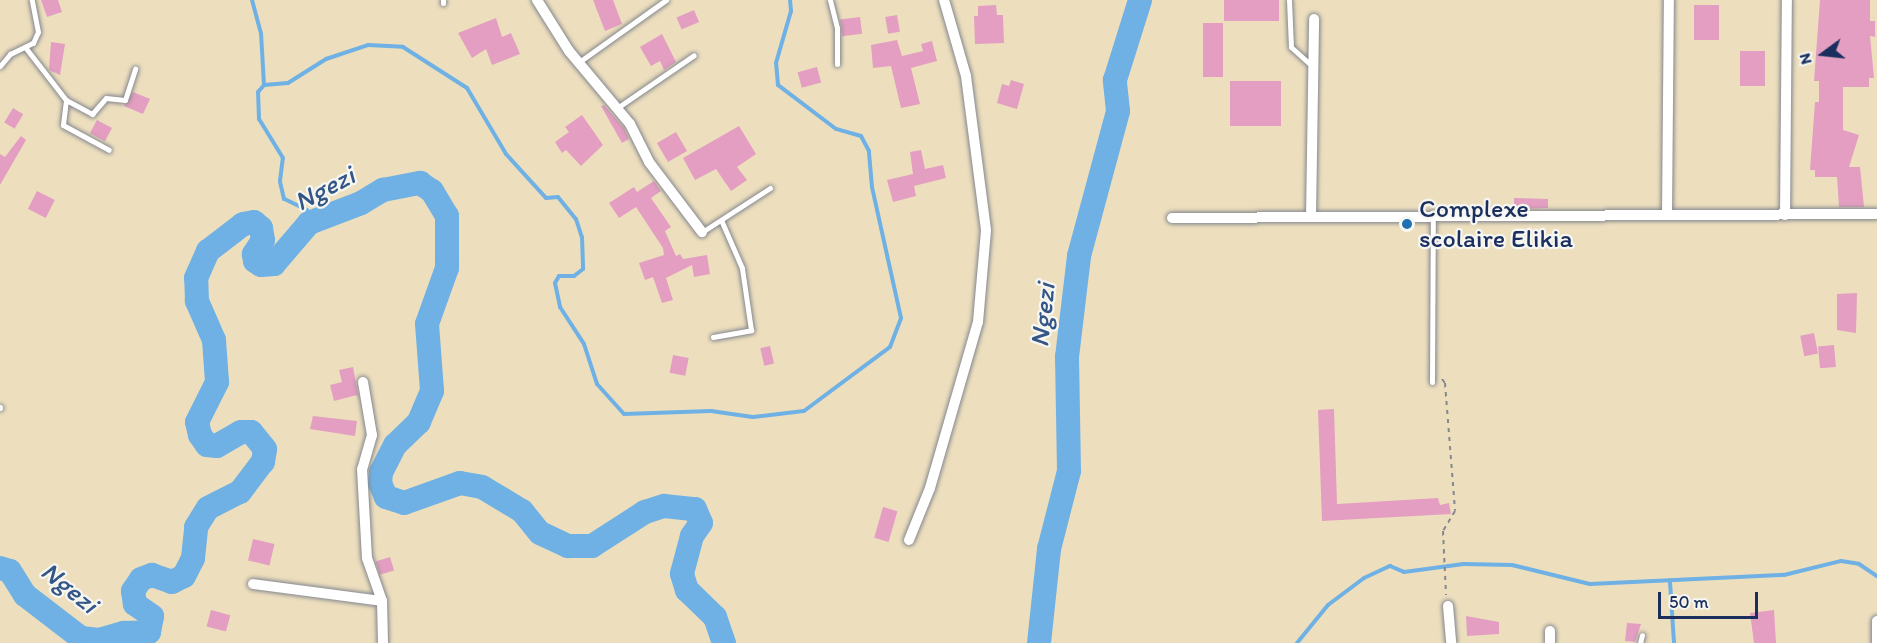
<!DOCTYPE html>
<html>
<head>
<meta charset="utf-8">
<style>
	body { margin:0 }
	#map { position:relative; width:1877px; height:643px; overflow:hidden; background:#eddfbe; font-family:Itim,sans-serif }
	div>[style] { position:absolute }
	[style*='--x'] { left:calc(var(--x)*1px); top:calc(var(--y)*1px); width:calc(var(--w)*1px); rotate:calc(var(--a)*1deg) }
	.stream>* { height:4px; margin:-2px; padding:0 2px; transform-origin:2px; border-radius:2px; background:#6fb1e4 }
	.river>* { height:24px; margin:-12px; padding:0 12px; transform-origin:12px; border-radius:12px; background:#6fb1e4 }
	.building>* { inset:0; background:#e39ec1; transform-origin:0 0 }
	.path>* { height:2px; margin-top:-1px; transform-origin:0; background:repeating-linear-gradient(90deg,#84878e 0 4.5px,transparent 0 9px) }
	.roads { filter:drop-shadow(0 0 2px #84878e) drop-shadow(0 0 2px #84878e) }
	.service>* { height:5px; margin:-2.5px; padding:0 2.5px; transform-origin:2.5px; border-radius:2.5px; background:#fff }
	.minor>* { height:10px; margin:-5px; padding:0 5px; transform-origin:5px; border-radius:5px; background:#fff }
	.dots>* { width:16px; height:16px; translate:-50% -50%; box-sizing:border-box; border:3px solid #f6f6f2; border-radius:50% }
	span { translate:-50% -50%; white-space:nowrap; text-align:center; line-height:1.15; -webkit-text-stroke:4.5px #f6f6f2; paint-order:stroke }
	.poi-label { font-size:26px; color:#1b2f5e }
	.left { translate:0 -50%; text-align:left }
	.water-label { font-size:27px; color:#345686; font-style:italic }
	.north { position:absolute; left:1793px; top:24px; width:60px; height:60px; -webkit-text-stroke:4px #f6f6f2; paint-order:stroke; rotate:255deg; font-size:16px; font-weight:700; line-height:24px; text-align:center; color:#1b2f5e }
	.north::after { content:''; display:block; margin:auto; width:21px; height:27px; background:#1b2f5e; clip-path:polygon(50% 0,100% 100%,50% 72%,0 100%) }
	.scale { position:absolute; left:1658px; top:592px; width:100px; height:27px; box-sizing:border-box; border:3px solid #1b2f5e; border-top:0; padding-left:8px; font-size:18px; line-height:21px; white-space:nowrap; color:#1b2f5e; -webkit-text-stroke:4px #f6f6f2; paint-order:stroke }
</style>
</head>
<body>
<div id="map">
	<div class="stream">
		<i style="--x:252;--y:0;--w:34;--a:75"></i>
		<i style="--x:261;--y:33;--w:52;--a:86.7"></i>
		<i style="--x:309;--y:223;--w:13;--a:-99"></i>
		<i style="--x:307;--y:210;--w:25;--a:-154"></i>
		<i style="--x:284;--y:199;--w:18;--a:-103"></i>
		<i style="--x:280;--y:181;--w:23;--a:-83"></i>
		<i style="--x:283;--y:158;--w:46;--a:-121.6"></i>
		<i style="--x:259;--y:119;--w:27;--a:-92"></i>
		<i style="--x:258;--y:92;--w:9;--a:-49"></i>
		<i style="--x:264;--y:85;--w:24;--a:-5"></i>
		<i style="--x:288;--y:83;--w:45;--a:-32.3"></i>
		<i style="--x:326;--y:59;--w:44;--a:-18.4"></i>
		<i style="--x:368;--y:45;--w:35;--a:3"></i>
		<i style="--x:403;--y:47;--w:76;--a:32.6"></i>
		<i style="--x:467;--y:88;--w:77;--a:59.4"></i>
		<i style="--x:506;--y:154;--w:59;--a:47.7"></i>
		<i style="--x:546;--y:198;--w:12;--a:-5"></i>
		<i style="--x:558;--y:197;--w:28;--a:51"></i>
		<i style="--x:576;--y:219;--w:19;--a:72"></i>
		<i style="--x:582;--y:237;--w:32;--a:88"></i>
		<i style="--x:583;--y:269;--w:11;--a:142"></i>
		<i style="--x:574;--y:276;--w:15;--a:180"></i>
		<i style="--x:559;--y:276;--w:8;--a:120"></i>
		<i style="--x:555;--y:283;--w:25;--a:78"></i>
		<i style="--x:560;--y:307;--w:44;--a:57"></i>
		<i style="--x:584;--y:344;--w:42;--a:72"></i>
		<i style="--x:597;--y:384;--w:40;--a:48"></i>
		<i style="--x:624;--y:414;--w:87;--a:-2"></i>
		<i style="--x:711;--y:411;--w:42;--a:8.1"></i>
		<i style="--x:753;--y:417;--w:51;--a:-6.7"></i>
		<i style="--x:804;--y:411;--w:107;--a:-36.7"></i>
		<i style="--x:890;--y:347;--w:31;--a:-69"></i>
		<i style="--x:901;--y:318;--w:134;--a:-102.5"></i>
		<i style="--x:872;--y:187;--w:36;--a:-95"></i>
		<i style="--x:869;--y:151;--w:17;--a:-118"></i>
		<i style="--x:861;--y:136;--w:26;--a:-164"></i>
		<i style="--x:836;--y:129;--w:73;--a:-142.8"></i>
		<i style="--x:778;--y:85;--w:22;--a:-95"></i>
		<i style="--x:776;--y:63;--w:54;--a:-73.9"></i>
		<i style="--x:791;--y:11;--w:11;--a:-95"></i>
		<i style="--x:1670;--y:582;--w:61;--a:86.2"></i>
		<i style="--x:1297;--y:643;--w:49;--a:-50.8"></i>
		<i style="--x:1328;--y:605;--w:45;--a:-36.9"></i>
		<i style="--x:1364;--y:578;--w:29;--a:-25"></i>
		<i style="--x:1390;--y:566;--w:15;--a:23"></i>
		<i style="--x:1404;--y:572;--w:60;--a:-7.7"></i>
		<i style="--x:1463;--y:564;--w:49;--a:1.2"></i>
		<i style="--x:1512;--y:565;--w:80;--a:13.7"></i>
		<i style="--x:1590;--y:584;--w:194;--a:-2.7"></i>
		<i style="--x:1784;--y:575;--w:59;--a:-13.8"></i>
		<i style="--x:1841;--y:561;--w:18;--a:9"></i>
		<i style="--x:1859;--y:564;--w:22;--a:34"></i>
	</div>
	<div class="river">
		<i style="--x:0;--y:568;--w:10;--a:17"></i>
		<i style="--x:10;--y:571;--w:28;--a:58"></i>
		<i style="--x:25;--y:595;--w:71;--a:37.5"></i>
		<i style="--x:81;--y:638;--w:18;--a:6"></i>
		<i style="--x:99;--y:640;--w:26;--a:-16"></i>
		<i style="--x:124;--y:633;--w:25;--a:-2"></i>
		<i style="--x:149;--y:632;--w:16;--a:-79"></i>
		<i style="--x:152;--y:616;--w:21;--a:-145"></i>
		<i style="--x:135;--y:604;--w:13;--a:-99"></i>
		<i style="--x:133;--y:591;--w:14;--a:-56"></i>
		<i style="--x:141;--y:579;--w:12;--a:-20"></i>
		<i style="--x:152;--y:575;--w:21;--a:19"></i>
		<i style="--x:172;--y:582;--w:13;--a:-27"></i>
		<i style="--x:184;--y:576;--w:20;--a:-63"></i>
		<i style="--x:193;--y:558;--w:31;--a:-84"></i>
		<i style="--x:196;--y:527;--w:22;--a:-58"></i>
		<i style="--x:208;--y:508;--w:36;--a:-27"></i>
		<i style="--x:240;--y:492;--w:38;--a:-53"></i>
		<i style="--x:263;--y:462;--w:13;--a:-81"></i>
		<i style="--x:265;--y:449;--w:22;--a:-129"></i>
		<i style="--x:251;--y:432;--w:10;--a:180"></i>
		<i style="--x:241;--y:432;--w:28;--a:150"></i>
		<i style="--x:217;--y:446;--w:10;--a:-174"></i>
		<i style="--x:207;--y:445;--w:12;--a:-125"></i>
		<i style="--x:200;--y:435;--w:13;--a:-103"></i>
		<i style="--x:197;--y:422;--w:45;--a:-63.4"></i>
		<i style="--x:217;--y:382;--w:42;--a:-94.1"></i>
		<i style="--x:214;--y:340;--w:43;--a:-113.6"></i>
		<i style="--x:197;--y:301;--w:23;--a:-92"></i>
		<i style="--x:196;--y:278;--w:30;--a:-66"></i>
		<i style="--x:208;--y:251;--w:44;--a:-37.6"></i>
		<i style="--x:243;--y:224;--w:11;--a:-10"></i>
		<i style="--x:254;--y:222;--w:9;--a:41"></i>
		<i style="--x:261;--y:228;--w:12;--a:81"></i>
		<i style="--x:263;--y:240;--w:17;--a:123"></i>
		<i style="--x:254;--y:254;--w:7;--a:82"></i>
		<i style="--x:255;--y:261;--w:7;--a:34"></i>
		<i style="--x:261;--y:265;--w:13;--a:-4"></i>
		<i style="--x:274;--y:264;--w:54;--a:-49.5"></i>
		<i style="--x:309;--y:223;--w:56;--a:-21"></i>
		<i style="--x:361;--y:203;--w:26;--a:-31"></i>
		<i style="--x:383;--y:190;--w:38;--a:-11"></i>
		<i style="--x:420;--y:183;--w:14;--a:34"></i>
		<i style="--x:432;--y:191;--w:29;--a:59"></i>
		<i style="--x:447;--y:216;--w:52;--a:90"></i>
		<i style="--x:447;--y:268;--w:59;--a:109.7"></i>
		<i style="--x:427;--y:324;--w:67;--a:85.7"></i>
		<i style="--x:432;--y:391;--w:34;--a:113"></i>
		<i style="--x:419;--y:422;--w:33;--a:136"></i>
		<i style="--x:395;--y:445;--w:30;--a:117"></i>
		<i style="--x:381;--y:472;--w:11;--a:95"></i>
		<i style="--x:380;--y:483;--w:15;--a:67"></i>
		<i style="--x:386;--y:497;--w:19;--a:18"></i>
		<i style="--x:404;--y:503;--w:59;--a:-19.7"></i>
		<i style="--x:460;--y:483;--w:22;--a:10"></i>
		<i style="--x:482;--y:487;--w:47;--a:31"></i>
		<i style="--x:522;--y:511;--w:28;--a:51"></i>
		<i style="--x:540;--y:533;--w:31;--a:25"></i>
		<i style="--x:568;--y:546;--w:24;--a:0"></i>
		<i style="--x:592;--y:546;--w:63;--a:-32.7"></i>
		<i style="--x:645;--y:512;--w:20;--a:-18"></i>
		<i style="--x:664;--y:506;--w:31;--a:6"></i>
		<i style="--x:695;--y:509;--w:15;--a:67"></i>
		<i style="--x:701;--y:523;--w:16;--a:125"></i>
		<i style="--x:692;--y:536;--w:39;--a:105"></i>
		<i style="--x:682;--y:574;--w:17;--a:73"></i>
		<i style="--x:687;--y:590;--w:39;--a:44"></i>
		<i style="--x:715;--y:617;--w:28;--a:71"></i>
		<i style="--x:1039;--y:643;--w:95;--a:-83.9"></i>
		<i style="--x:1049;--y:549;--w:81;--a:-75.6"></i>
		<i style="--x:1069;--y:471;--w:114;--a:-91"></i>
		<i style="--x:1067;--y:357;--w:102;--a:-83.2"></i>
		<i style="--x:1079;--y:256;--w:150;--a:-74.9"></i>
		<i style="--x:1118;--y:111;--w:31;--a:-96"></i>
		<i style="--x:1115;--y:80;--w:84;--a:-72.6"></i>
	</div>
	<div class="building">
		<i style="clip-path:polygon(41px 0,58px 0,62px 12px,47px 17px)"></i>
		<i style="clip-path:polygon(593px 0,613px 0,622px 24px,605px 31px)"></i>
		<i style="left:1224px;top:0;width:55px;height:21px"></i>
		<i style="clip-path:polygon(1820px 0,1870px 0,1870px 21px,1875px 21px,1875px 37px,1870px 36px,1874px 78px,1869px 78px,1869px 87px,1843px 87px,1843px 130px,1859px 135px,1849px 167px,1860px 167px,1864px 207px,1839px 207px,1837px 177px,1815px 177px,1815px 170px,1810px 170px,1815px 102px,1819px 102px,1819px 81px,1814px 81px)"></i>
		<i style="clip-path:polygon(996px 5px,997px 15px,1003px 15px,1004px 43px,975px 44px,974px 16px,978px 16px,978px 6px)"></i>
		<i style="left:1694px;top:5px;width:25px;height:35px"></i>
		<i style="left:694px;top:10px;width:13px;height:19px;rotate:67deg"></i>
		<i style="left:897px;top:15px;width:17px;height:12px;rotate:80deg"></i>
		<i style="left:860px;top:17px;width:17px;height:20px;rotate:83deg"></i>
		<i style="clip-path:polygon(496px 18px,502px 37px,511px 33px,520px 54px,492px 65px,486px 49px,472px 58px,458px 33px)"></i>
		<i style="left:1203px;top:23px;width:20px;height:54px"></i>
		<i style="clip-path:polygon(662px 34px,676px 62px,664px 70px,660px 61px,651px 66px,640px 47px)"></i>
		<i style="clip-path:polygon(897px 40px,902px 56px,923px 51px,921px 44px,932px 41px,937px 61px,911px 68px,920px 104px,901px 108px,891px 66px,873px 68px,871px 45px)"></i>
		<i style="clip-path:polygon(51px 42px,65px 44px,60px 75px,49px 70px)"></i>
		<i style="left:1740px;top:51px;width:25px;height:35px"></i>
		<i style="left:817px;top:67px;width:16px;height:20px;rotate:75deg"></i>
		<i style="clip-path:polygon(1011px 80px,1024px 84px,1017px 109px,997px 103px,1002px 84px,1009px 86px)"></i>
		<i style="left:1230px;top:81px;width:51px;height:45px"></i>
		<i style="clip-path:polygon(133px 92px,150px 99px,143px 114px,124px 106px)"></i>
		<i style="clip-path:polygon(604px 105px,624px 128px,629px 139px,622px 143px,601px 106px)"></i>
		<i style="left:13px;top:108px;width:12px;height:17px;rotate:31deg"></i>
		<i style="clip-path:polygon(582px 115px,603px 145px,581px 166px,566px 150px,562px 153px,555px 142px,569px 132px,565px 127px)"></i>
		<i style="left:97px;top:120px;width:17px;height:15px;rotate:28deg"></i>
		<i style="clip-path:polygon(739px 126px,756px 154px,737px 167px,747px 180px,731px 191px,716px 169px,695px 180px,683px 158px)"></i>
		<i style="left:676px;top:132px;width:22px;height:22px;rotate:60deg"></i>
		<i style="clip-path:polygon(21px 136px,26px 140px,0 185px,0 154px,5px 157px)"></i>
		<i style="clip-path:polygon(921px 150px,925px 169px,943px 165px,946px 178px,914px 186px,916px 196px,893px 202px,887px 180px,913px 174px,910px 152px)"></i>
		<i style="clip-path:polygon(654px 181px,661px 191px,651px 198px,671px 227px,665px 231px,676px 256px,680px 254px,683px 259px,707px 255px,710px 274px,694px 277px,692px 265px,666px 278px,673px 300px,662px 303px,653px 277px,645px 280px,639px 263px,664px 255px,663px 248px,636px 207px,619px 218px,609px 203px,634px 187px,637px 192px)"></i>
		<i style="left:37px;top:191px;width:20px;height:20px;rotate:27deg"></i>
		<i style="clip-path:polygon(1514px 198px,1548px 199px,1548px 208px,1514px 209px)"></i>
		<i style="clip-path:polygon(1857px 293px,1856px 333px,1837px 330px,1837px 294px)"></i>
		<i style="left:1814px;top:333px;width:21px;height:14px;rotate:79deg"></i>
		<i style="left:1834px;top:345px;width:22px;height:16px;rotate:85deg"></i>
		<i style="left:770px;top:346px;width:18px;height:10px;rotate:77deg"></i>
		<i style="left:673px;top:355px;width:16px;height:18px;rotate:11deg"></i>
		<i style="clip-path:polygon(353px 367px,359px 400px,357px 395px,334px 401px,330px 385px,342px 382px,339px 370px)"></i>
		<i style="clip-path:polygon(1334px 409px,1337px 504px,1438px 498px,1440px 505px,1449px 503px,1451px 514px,1322px 521px,1318px 410px)"></i>
		<i style="clip-path:polygon(313px 416px,357px 421px,355px 436px,310px 429px)"></i>
		<i style="left:883px;top:507px;width:15px;height:32px;rotate:16deg"></i>
		<i style="left:253px;top:539px;width:22px;height:22px;rotate:13deg"></i>
		<i style="left:390px;top:557px;width:14px;height:15px;rotate:73deg"></i>
		<i style="left:211px;top:610px;width:20px;height:17px;rotate:15deg"></i>
		<i style="clip-path:polygon(1774px 610px,1776px 643px,1754px 643px,1750px 613px)"></i>
		<i style="clip-path:polygon(1466px 616px,1499px 622px,1499px 634px,1467px 636px)"></i>
		<i style="clip-path:polygon(1627px 623px,1641px 624px,1635px 642px,1625px 641px)"></i>
	</div>
	<div class="path">
		<i style="--x:1442;--y:379;--w:5;--a:53"></i>
		<i style="--x:1445;--y:383;--w:128;--a:85.5"></i>
		<i style="--x:1455;--y:511;--w:23;--a:121"></i>
		<i style="--x:1443;--y:531;--w:64;--a:87.3"></i>
	</div>
	<div class="roads">
		<div class="service">
			<i style="--x:443;--y:0;--w:3;--a:90"></i>
			<i style="--x:830;--y:0;--w:29;--a:76"></i>
			<i style="--x:837;--y:28;--w:36;--a:90"></i>
			<i style="--x:1289;--y:0;--w:47;--a:87.6"></i>
			<i style="--x:1291;--y:47;--w:30;--a:42"></i>
			<i style="--x:25;--y:47;--w:67;--a:52.3"></i>
			<i style="--x:66;--y:100;--w:25;--a:97"></i>
			<i style="--x:63;--y:125;--w:52;--a:28.5"></i>
			<i style="--x:579;--y:62;--w:107;--a:-35.5"></i>
			<i style="--x:0;--y:66;--w:16;--a:-50"></i>
			<i style="--x:10;--y:54;--w:25;--a:-26"></i>
			<i style="--x:33;--y:43;--w:12;--a:-66"></i>
			<i style="--x:38;--y:32;--w:33;--a:-101"></i>
			<i style="--x:66;--y:100;--w:30;--a:28"></i>
			<i style="--x:92;--y:114;--w:21;--a:-49"></i>
			<i style="--x:106;--y:98;--w:19;--a:6"></i>
			<i style="--x:125;--y:100;--w:33;--a:-72"></i>
			<i style="--x:617;--y:108;--w:93;--a:-34.5"></i>
			<i style="--x:702;--y:232;--w:81;--a:-32.9"></i>
			<i style="--x:713;--y:337;--w:39;--a:-10"></i>
			<i style="--x:751;--y:330;--w:63;--a:-98.3"></i>
			<i style="--x:742;--y:268;--w:52;--a:-113.6"></i>
			<i style="--x:1432;--y:382;--w:165;--a:-89.7"></i>
			<i style="--x:0;--y:407;--w:1;--a:90"></i>
			<i style="--x:1640;--y:643;--w:8;--a:-76"></i>
		</div>
		<div class="minor">
			<i style="--x:537;--y:0;--w:60;--a:57.9"></i>
			<i style="--x:569;--y:51;--w:95;--a:50.1"></i>
			<i style="--x:630;--y:124;--w:42;--a:63.4"></i>
			<i style="--x:649;--y:162;--w:88;--a:52.9"></i>
			<i style="--x:1667;--y:215;--w:215;--a:-89.5"></i>
			<i style="--x:1785;--y:215;--w:215;--a:-89.5"></i>
			<i style="--x:1311;--y:217;--w:198;--a:-89.1"></i>
			<i style="--x:1172;--y:218;--w:705;--a:-0.33"></i>
			<i style="--x:363;--y:382;--w:54;--a:80.4"></i>
			<i style="--x:372;--y:435;--w:35;--a:106"></i>
			<i style="--x:362;--y:469;--w:89;--a:86.8"></i>
			<i style="--x:367;--y:558;--w:46;--a:70.8"></i>
			<i style="--x:382;--y:601;--w:42;--a:88.6"></i>
			<i style="--x:909;--y:540;--w:56;--a:-68"></i>
			<i style="--x:930;--y:488;--w:173;--a:-73.9"></i>
			<i style="--x:978;--y:322;--w:92;--a:-85"></i>
			<i style="--x:986;--y:230;--w:155;--a:-97.4"></i>
			<i style="--x:966;--y:76;--w:79;--a:-106.1"></i>
			<i style="--x:253;--y:584;--w:130;--a:7.5"></i>
			<i style="--x:1448;--y:606;--w:37;--a:85"></i>
			<i style="--x:1550;--y:643;--w:12;--a:-90"></i>
			<i style="--x:1877;--y:643;--w:22;--a:-90"></i>
		</div>
	</div>
	<div class="dots">
		<i style="left:1407px;top:224px;background:#1f6fb2"></i>
	</div>
	<div class="poi-label">
		<span class="left" style="left:1419px;top:224px">Complexe<br>scolaire Elikia</span>
	</div>
	<div class="water-label">
		<span style="left:324px;top:188px;rotate:-28deg">Ngezi</span>
		<span style="left:1042px;top:315px;rotate:-84deg">Ngezi</span>
		<span style="left:70px;top:587px;rotate:39deg">Ngezi</span>
	</div>
	<div class="north">N</div>
	<div class="scale">50 m</div>
</div>
</body>
</html>
